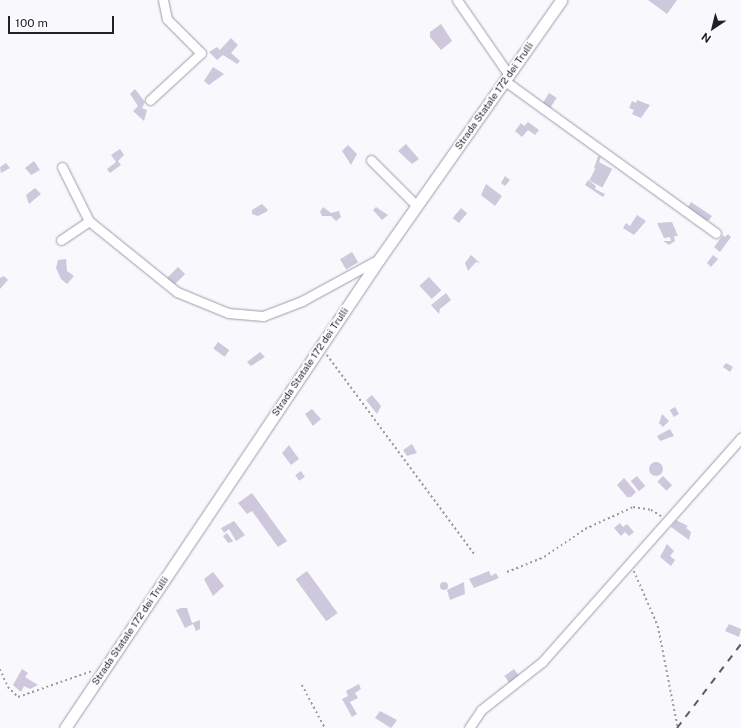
<!DOCTYPE html>
<html>
<head>
<meta charset="utf-8">
<style>
	body { margin:0 }
	#map { position:relative; width:741px; height:728px; overflow:hidden; background:#f9f8fc; font-family:"Public Sans",sans-serif }
	div>[style] { position:absolute }
	[style*='--x'] { left:calc(var(--x)*1px); top:calc(var(--y)*1px); width:calc(var(--w)*1px); rotate:calc(var(--a)*1deg) }
	.building>* { inset:0; background:#cec8dd; transform-origin:0 0 }
	.round { border-radius:50% }
	.path>* { height:1.5px; margin-top:-0.75px; transform-origin:0; background:repeating-linear-gradient(90deg,#9c9ba0 0 2px,transparent 0 5px) }
	.roads { filter:drop-shadow(0 0 1px #9f99ad) drop-shadow(0 0 1px #9f99ad) }
	.minor>* { height:9px; margin:-4.5px; padding:0 4.5px; transform-origin:4.5px; border-radius:4.5px; background:#fff }
	.major>* { height:11px; margin:-5.5px; padding:0 5.5px; transform-origin:5.5px; border-radius:5.5px; background:#fff }
	.rail>* { height:2px; margin-top:-1px; transform-origin:0; background:repeating-linear-gradient(90deg,#5e5c63 0 7px,transparent 0 14px) }
	span { translate:-50% -50%; white-space:nowrap; text-align:center; line-height:1.15; -webkit-text-stroke:3.5px #fff; paint-order:stroke }
	.street-label { font-size:10px; color:#221f27 }
	.north { position:absolute; left:693px; top:8px; width:40px; height:40px; -webkit-text-stroke:3px #fff; paint-order:stroke; rotate:215deg; font-size:11px; font-weight:700; line-height:16px; text-align:center; color:#221f27 }
	.north::after { content:''; display:block; margin:auto; width:14px; height:18px; background:#221f27; clip-path:polygon(50% 0,100% 100%,50% 72%,0 100%) }
	.scale { position:absolute; left:8px; top:16px; width:106px; height:18px; box-sizing:border-box; border:2px solid #221f27; border-top:0; padding-left:5px; font-size:12px; line-height:14px; white-space:nowrap; color:#221f27; -webkit-text-stroke:3px #fff; paint-order:stroke }
</style>
</head>
<body>
<div id="map">
	<div class="building">
		<i style="clip-path:polygon(648px 0,677px 0,667px 14px)"></i>
		<i style="clip-path:polygon(441px 24px,452px 41px,441px 50px,430px 37px,430px 32px)"></i>
		<i style="clip-path:polygon(231px 38px,238px 45px,231px 53px,240px 61px,237px 64px,223px 55px,217px 60px,209px 52px,217px 47px,220px 50px)"></i>
		<i style="clip-path:polygon(213px 67px,224px 74px,209px 85px,204px 81px)"></i>
		<i style="clip-path:polygon(135px 89px,145px 102px,142px 108px,147px 110px,144px 121px,133px 111px,138px 106px,130px 94px)"></i>
		<i style="left:549px;top:93px;width:9px;height:12px;rotate:32deg"></i>
		<i style="clip-path:polygon(637px 100px,650px 105px,641px 118px,632px 114px,634px 110px,629px 108px,632px 101px,636px 103px)"></i>
		<i style="clip-path:polygon(528px 122px,539px 130px,535px 135px,528px 130px,522px 137px,515px 131px,521px 123px,524px 126px)"></i>
		<i style="clip-path:polygon(406px 144px,419px 159px,412px 164px,398px 151px)"></i>
		<i style="clip-path:polygon(348px 145px,357px 154px,351px 165px,342px 151px)"></i>
		<i style="clip-path:polygon(120px 149px,124px 155px,118px 161px,121px 165px,110px 173px,107px 169px,116px 162px,111px 155px)"></i>
		<i style="left:598px;top:156px;width:3px;height:13px;rotate:18deg"></i>
		<i style="clip-path:polygon(34px 161px,40px 170px,31px 175px,25px 168px)"></i>
		<i style="left:599px;top:162px;width:15px;height:21px;rotate:28deg"></i>
		<i style="clip-path:polygon(6px 163px,10px 168px,1px 173px,0 167px)"></i>
		<i style="clip-path:polygon(505px 176px,510px 180px,505px 186px,501px 183px)"></i>
		<i style="clip-path:polygon(588px 180px,596px 186px,595px 189px,605px 194px,603px 197px,585px 185px)"></i>
		<i style="clip-path:polygon(486px 184px,502px 196px,495px 206px,481px 195px)"></i>
		<i style="clip-path:polygon(35px 188px,41px 194px,29px 204px,26px 195px)"></i>
		<i style="clip-path:polygon(691px 202px,712px 216px,709px 220px,704px 221px,687px 209px)"></i>
		<i style="clip-path:polygon(262px 204px,268px 210px,266px 212px,258px 216px,252px 214px,252px 210px)"></i>
		<i style="clip-path:polygon(323px 207px,331px 213px,339px 211px,341px 217px,336px 221px,331px 216px,322px 216px,320px 212px)"></i>
		<i style="clip-path:polygon(376px 207px,388px 215px,382px 220px,373px 210px)"></i>
		<i style="left:461px;top:208px;width:8px;height:13px;rotate:40deg"></i>
		<i style="clip-path:polygon(637px 215px,646px 221px,634px 235px,623px 228px,626px 223px,630px 226px)"></i>
		<i style="clip-path:polygon(672px 222px,678px 236px,674px 236px,675px 241px,669px 245px,663px 241px,671px 241px,670px 237px,664px 238px,657px 223px)"></i>
		<i style="clip-path:polygon(728px 234px,731px 237px,720px 252px,714px 247px,723px 235px,725px 237px)"></i>
		<i style="left:352px;top:252px;width:12px;height:14px;rotate:59deg"></i>
		<i style="clip-path:polygon(471px 255px,480px 263px,476px 262px,468px 271px,465px 263px)"></i>
		<i style="clip-path:polygon(713px 255px,718px 259px,711px 267px,707px 263px)"></i>
		<i style="clip-path:polygon(66px 259px,67px 271px,74px 276px,67px 284px,61px 279px,56px 268px,58px 260px)"></i>
		<i style="left:178px;top:267px;width:10px;height:17px;rotate:45deg"></i>
		<i style="clip-path:polygon(4px 276px,8px 280px,0 289px,0 278px)"></i>
		<i style="left:429px;top:277px;width:18px;height:13px;rotate:47deg"></i>
		<i style="clip-path:polygon(446px 293px,451px 300px,440px 309px,439px 314px,431px 305px)"></i>
		<i style="left:218px;top:342px;width:14px;height:8px;rotate:36deg"></i>
		<i style="clip-path:polygon(260px 352px,265px 357px,251px 366px,247px 362px)"></i>
		<i style="clip-path:polygon(726px 363px,733px 367px,730px 372px,723px 367px)"></i>
		<i style="clip-path:polygon(372px 395px,381px 406px,377px 414px,366px 400px)"></i>
		<i style="left:675px;top:407px;width:8px;height:6px;rotate:60deg"></i>
		<i style="clip-path:polygon(312px 409px,321px 419px,313px 426px,305px 414px)"></i>
		<i style="clip-path:polygon(662px 414px,669px 421px,663px 427px,659px 423px)"></i>
		<i style="clip-path:polygon(670px 429px,674px 436px,660px 441px,657px 436px)"></i>
		<i style="clip-path:polygon(412px 444px,417px 453px,407px 456px,403px 450px)"></i>
		<i style="clip-path:polygon(289px 445px,299px 459px,291px 465px,282px 453px)"></i>
		<i class="round" style="left:649px;top:462px;width:14px;height:14px"></i>
		<i style="left:301px;top:471px;width:7px;height:7px;rotate:56deg"></i>
		<i style="left:637px;top:476px;width:13px;height:8px;rotate:51deg"></i>
		<i style="left:663px;top:476px;width:13px;height:8px;rotate:45deg"></i>
		<i style="clip-path:polygon(624px 478px,636px 492px,631px 497px,627px 497px,617px 485px)"></i>
		<i style="clip-path:polygon(252px 493px,287px 541px,278px 547px,252px 511px,247px 514px,238px 503px)"></i>
		<i style="clip-path:polygon(676px 520px,688px 526px,686px 528px,691px 532px,689px 540px,671px 527px)"></i>
		<i style="clip-path:polygon(234px 521px,245px 535px,236px 541px,229px 529px,224px 533px,221px 528px)"></i>
		<i style="clip-path:polygon(620px 523px,623px 527px,627px 524px,634px 532px,629px 536px,625px 532px,621px 536px,614px 528px)"></i>
		<i style="clip-path:polygon(227px 533px,233px 541px,232px 542px,228px 543px,223px 536px)"></i>
		<i style="clip-path:polygon(667px 544px,674px 551px,670px 556px,675px 560px,671px 566px,660px 557px)"></i>
		<i style="left:307px;top:571px;width:52px;height:14px;rotate:54deg"></i>
		<i style="clip-path:polygon(489px 571px,491px 576px,496px 573px,499px 578px,474px 588px,469px 579px)"></i>
		<i style="clip-path:polygon(213px 572px,224px 586px,213px 596px,204px 579px)"></i>
		<i class="round" style="left:440px;top:582px;width:8px;height:8px"></i>
		<i style="clip-path:polygon(464px 582px,465px 594px,450px 600px,447px 590px)"></i>
		<i style="clip-path:polygon(181px 608px,187px 608px,192px 623px,200px 620px,200px 629px,196px 631px,193px 624px,185px 628px,176px 610px)"></i>
		<i style="clip-path:polygon(729px 624px,741px 629px,739px 637px,725px 631px)"></i>
		<i style="clip-path:polygon(22px 669px,28px 673px,25px 677px,38px 685px,30px 689px,24px 686px,21px 692px,13px 685px)"></i>
		<i style="left:514px;top:669px;width:9px;height:12px;rotate:54deg"></i>
		<i style="clip-path:polygon(359px 684px,361px 689px,355px 693px,358px 698px,350px 702px,357px 714px,352px 717px,342px 699px,348px 696px,346px 691px)"></i>
		<i style="clip-path:polygon(380px 711px,397px 720px,391px 728px,375px 718px)"></i>
	</div>
	<div class="path">
		<i style="--x:327;--y:355;--w:250;--a:53.5"></i>
		<i style="--x:634;--y:571;--w:60;--a:66.4"></i>
		<i style="--x:658;--y:626;--w:104;--a:78.9"></i>
		<i style="--x:507;--y:572;--w:40;--a:-22"></i>
		<i style="--x:544;--y:557;--w:50;--a:-34.3"></i>
		<i style="--x:585;--y:529;--w:53;--a:-24.6"></i>
		<i style="--x:633;--y:507;--w:18;--a:9"></i>
		<i style="--x:651;--y:510;--w:12;--a:31"></i>
		<i style="--x:0;--y:669;--w:20;--a:66"></i>
		<i style="--x:8;--y:687;--w:14;--a:45"></i>
		<i style="--x:18;--y:697;--w:78;--a:-19.4"></i>
		<i style="--x:302;--y:685;--w:49;--a:61.9"></i>
	</div>
	<div class="roads">
		<div class="minor">
			<i style="--x:457;--y:0;--w:91;--a:55.3"></i>
			<i style="--x:505;--y:81;--w:260;--a:35.8"></i>
			<i style="--x:150;--y:100;--w:69;--a:-42.7"></i>
			<i style="--x:201;--y:53;--w:48;--a:-135"></i>
			<i style="--x:167;--y:19;--w:19;--a:-102"></i>
			<i style="--x:371;--y:160;--w:65;--a:45"></i>
			<i style="--x:62;--y:167;--w:60;--a:63.4"></i>
			<i style="--x:61;--y:240;--w:34;--a:-34"></i>
			<i style="--x:89;--y:221;--w:113;--a:38.9"></i>
			<i style="--x:177;--y:292;--w:55;--a:22.4"></i>
			<i style="--x:228;--y:313;--w:35;--a:5"></i>
			<i style="--x:263;--y:316;--w:42;--a:-21"></i>
			<i style="--x:302;--y:301;--w:88;--a:-28.6"></i>
			<i style="--x:469;--y:728;--w:22;--a:-56"></i>
			<i style="--x:481;--y:710;--w:78;--a:-38.2"></i>
			<i style="--x:542;--y:662;--w:300;--a:-48.4"></i>
		</div>
		<div class="major">
			<i style="--x:65;--y:728;--w:566;--a:-56.17"></i>
			<i style="--x:380;--y:258;--w:315;--a:-54.9"></i>
		</div>
	</div>
	<div class="rail">
		<i style="--x:677;--y:728;--w:106;--a:-52.7"></i>
	</div>
	<div class="street-label">
		<span style="left:494px;top:96px;rotate:-55deg">Strada Statale 172 dei Trulli</span>
		<span style="left:310px;top:362px;rotate:-56deg">Strada Statale 172 dei Trulli</span>
		<span style="left:130px;top:631px;rotate:-56deg">Strada Statale 172 dei Trulli</span>
	</div>
	<div class="north">N</div>
	<div class="scale">100 m</div>
</div>
</body>
</html>
